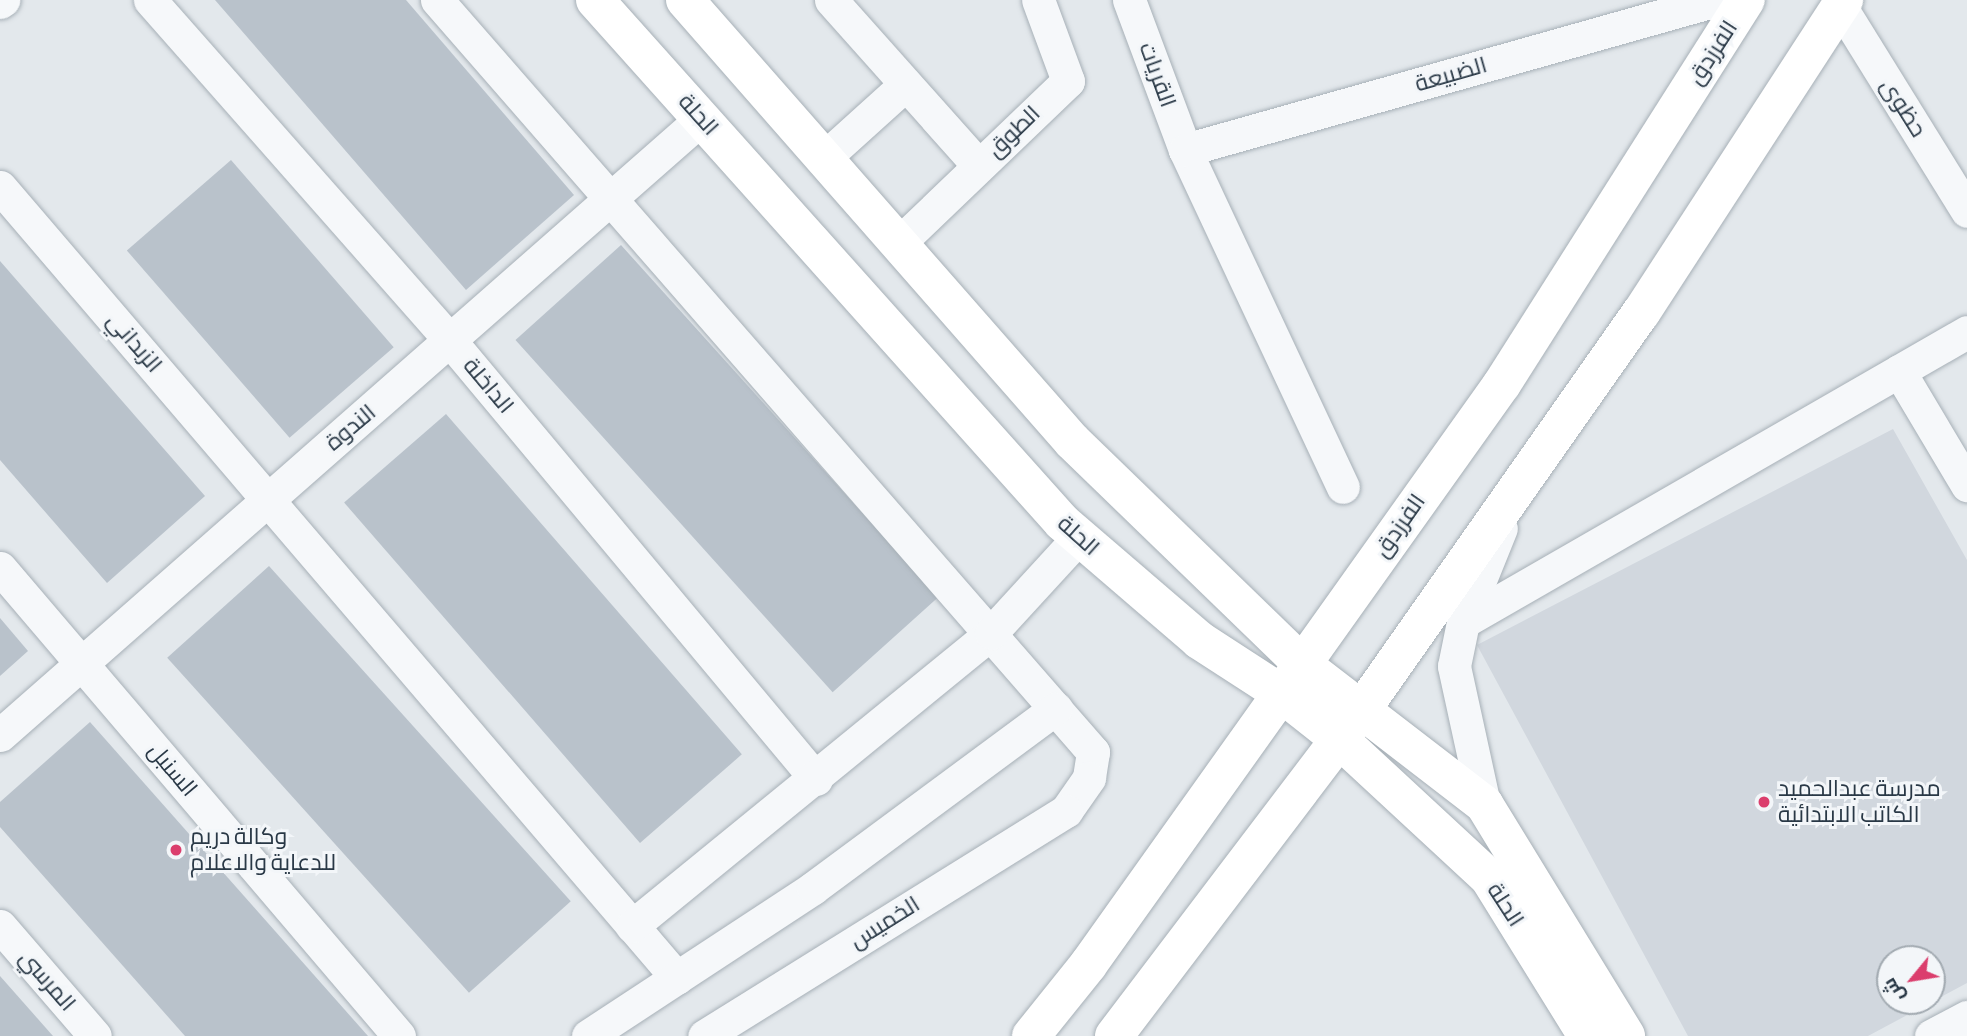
<!DOCTYPE html>
<html>
<head>
<meta charset="utf-8">
<style>
	body { margin:0 }
	#map { position:relative; width:1967px; height:1036px; overflow:hidden; background:#e3e8ec; font-family:"Sofia Sans Condensed",Cairo,sans-serif }
	div>[style] { position:absolute }
	[style*='--x'] { left:calc(var(--x)*1px); top:calc(var(--y)*1px); width:calc(var(--w)*1px); rotate:calc(var(--a)*1deg) }
	.built>* { inset:0; background:#d1d7de }
	.building>* { inset:0; background:#b9c2cb; transform-origin:0 0 }
	.roads { filter:drop-shadow(0 0 2px #a7b0b7) drop-shadow(0 0 2px #a7b0b7) }
	.minor>* { height:33px; margin:-16.5px; padding:0 16.5px; transform-origin:16.5px; border-radius:16.5px; background:#f6f8fa }
	.major>* { height:38px; margin:-19px; padding:0 19px; transform-origin:19px; border-radius:19px; background:#fff }
	.dots>* { width:19px; height:19px; translate:-50% -50%; box-sizing:border-box; border:4px solid #f3f6f9; border-radius:50% }
	span { translate:-50% -50%; white-space:nowrap; text-align:center; line-height:1.15; -webkit-text-stroke:6px #f3f6f9; paint-order:stroke }
	.street-label { font-size:23px; color:#293846 }
	.poi-label { font-size:23px; color:#293846 }
	.left { translate:0 -50%; text-align:left }
	.north { position:absolute; left:1876px; top:945px; width:70px; height:70px; box-sizing:border-box; background:#f3f6f9; border:2px solid #a2aab1; border-radius:50%; rotate:240deg; font-size:19px; font-weight:700; line-height:28px; text-align:center; color:#293846 }
	.north::after { content:''; display:block; margin:auto; width:24px; height:32px; background:#db3e6d; clip-path:polygon(50% 0,100% 100%,50% 72%,0 100%) }
</style>
</head>
<body>
<div id="map">
	<div class="built">
		<i style="clip-path:polygon(evenodd,1893px 429px,1967px 560px,1967px 983px,1868px 1036px,1688px 1036px,1477px 645px,1893px 429px,1890px 959px,1932px 959px,1932px 1001px,1890px 1001px,1890px 959px)"></i>
	</div>
	<div class="building">
		<i style="clip-path:polygon(215px 0,406px 0,574px 195px,466px 290px)"></i>
		<i style="left:231px;top:160px;width:248px;height:138px;rotate:49deg"></i>
		<i style="left:621px;top:245px;width:474px;height:142px;rotate:48deg"></i>
		<i style="clip-path:polygon(0 261px,205px 496px,107px 583px,0 460px)"></i>
		<i style="left:446px;top:414px;width:451px;height:135px;rotate:49deg"></i>
		<i style="left:269px;top:566px;width:451px;height:137px;rotate:48deg"></i>
		<i style="clip-path:polygon(0 618px,28px 651px,0 676px)"></i>
		<i style="clip-path:polygon(90px 722px,368px 1036px,185px 1036px,0 827px,0 802px)"></i>
		<i style="clip-path:polygon(0 976px,53px 1036px,0 1036px)"></i>
	</div>
	<div class="roads">
		<div class="minor">
			<i style="--x:150;--y:0;--w:457;--a:48.6"></i>
			<i style="--x:452;--y:343;--w:568;--a:50.14"></i>
			<i style="--x:437;--y:0;--w:998;--a:48.9"></i>
			<i style="--x:1093;--y:752;--w:26;--a:99"></i>
			<i style="--x:1089;--y:778;--w:40;--a:124.9"></i>
			<i style="--x:1066;--y:811;--w:426;--a:148.1"></i>
			<i style="--x:831;--y:0;--w:222;--a:48.3"></i>
			<i style="--x:1129;--y:0;--w:160;--a:69.5"></i>
			<i style="--x:1185;--y:150;--w:372;--a:64.9"></i>
			<i style="--x:0;--y:2;--w:4;--a:-34"></i>
			<i style="--x:1840;--y:6;--w:241;--a:58.2"></i>
			<i style="--x:1185;--y:150;--w:553;--a:-15.75"></i>
			<i style="--x:824;--y:158;--w:110;--a:-42.1"></i>
			<i style="--x:0;--y:187;--w:1041;--a:49.44"></i>
			<i style="--x:899;--y:243;--w:234;--a:-43.8"></i>
			<i style="--x:1068;--y:81;--w:86;--a:-110.3"></i>
			<i style="--x:1899;--y:371;--w:133;--a:59.2"></i>
			<i style="--x:0;--y:568;--w:615;--a:49.55"></i>
			<i style="--x:1463;--y:622;--w:581;--a:-29.92"></i>
			<i style="--x:0;--y:735;--w:933;--a:-41.31"></i>
			<i style="--x:1484;--y:804;--w:141;--a:-102.3"></i>
			<i style="--x:1454;--y:666;--w:45;--a:-78.4"></i>
			<i style="--x:1463;--y:622;--w:101;--a:-68"></i>
			<i style="--x:0;--y:926;--w:145;--a:49.2"></i>
			<i style="--x:632;--y:926;--w:463;--a:-39.2"></i>
			<i style="--x:991;--y:633;--w:130;--a:-47.5"></i>
			<i style="--x:588;--y:1036;--w:269;--a:-33.3"></i>
			<i style="--x:813;--y:888;--w:302;--a:-36.5"></i>
			<i style="--x:1931;--y:1036;--w:41;--a:-27.8"></i>
		</div>
		<div class="major">
			<i style="--x:595;--y:0;--w:700;--a:48.18"></i>
			<i style="--x:1062;--y:522;--w:181;--a:40.7"></i>
			<i style="--x:1199;--y:640;--w:99;--a:33"></i>
			<i style="--x:1282;--y:694;--w:73;--a:38.3"></i>
			<i style="--x:1339;--y:739;--w:205;--a:42.8"></i>
			<i style="--x:1489;--y:878;--w:186;--a:58.2"></i>
			<i style="--x:685;--y:0;--w:587;--a:48.73"></i>
			<i style="--x:1072;--y:441;--w:320;--a:44.1"></i>
			<i style="--x:1302;--y:664;--w:230;--a:37.6"></i>
			<i style="--x:1484;--y:804;--w:272;--a:58.5"></i>
			<i style="--x:1031;--y:1036;--w:91;--a:-51.2"></i>
			<i style="--x:1088;--y:965;--w:713;--a:-54.53"></i>
			<i style="--x:1502;--y:384;--w:455;--a:-57.6"></i>
			<i style="--x:1114;--y:1036;--w:412;--a:-52.8"></i>
			<i style="--x:1363;--y:708;--w:483;--a:-54.9"></i>
			<i style="--x:1641;--y:313;--w:373;--a:-57"></i>
		</div>
	</div>
	<div class="dots">
		<i style="left:1764px;top:802px;background:#db3e6d"></i>
		<i style="left:176px;top:850px;background:#db3e6d"></i>
	</div>
	<div class="street-label">
		<span style="left:1713px;top:53px;rotate:-57deg">الفرزدق</span>
		<span style="left:1157px;top:75px;rotate:70deg">القريات</span>
		<span style="left:1451px;top:75px;rotate:-16deg">الضبيعة</span>
		<span style="left:1903px;top:108px;rotate:58deg">حظوى</span>
		<span style="left:698px;top:115px;rotate:48deg">الحلة</span>
		<span style="left:1014px;top:132px;rotate:-44deg">الطوق</span>
		<span style="left:134px;top:343px;rotate:49deg">الزبداني</span>
		<span style="left:488px;top:386px;rotate:50deg">الداخلة</span>
		<span style="left:351px;top:428px;rotate:-40deg">الندوة</span>
		<span style="left:1400px;top:526px;rotate:-55deg">الفرزدق</span>
		<span style="left:1078px;top:536px;rotate:42deg">الحلة</span>
		<span style="left:172px;top:770px;rotate:50deg">السنبل</span>
		<span style="left:1505px;top:905px;rotate:57deg">الحلة</span>
		<span style="left:885px;top:923px;rotate:-32deg">الخميس</span>
		<span style="left:47px;top:981px;rotate:49deg">المرسي</span>
	</div>
	<div class="poi-label">
		<span class="left" style="left:1778px;top:802px">مدرسة عبدالحميد<br>الكاتب الابتدائية</span>
		<span class="left" style="left:190px;top:850px">وكالة دريم<br>للدعاية والاعلام</span>
	</div>
	<div class="north">ش</div>
</div>
</body>
</html>
